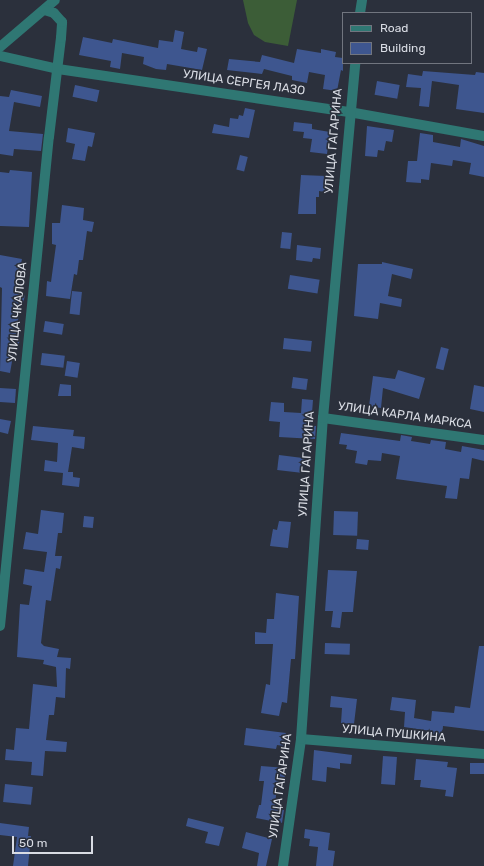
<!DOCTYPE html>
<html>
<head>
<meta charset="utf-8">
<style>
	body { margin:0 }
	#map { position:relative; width:484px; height:866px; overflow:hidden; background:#2b303c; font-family:Rubik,sans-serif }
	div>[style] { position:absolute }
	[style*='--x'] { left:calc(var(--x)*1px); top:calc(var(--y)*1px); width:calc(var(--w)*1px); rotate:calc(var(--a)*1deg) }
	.green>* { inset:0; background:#3c5d37 }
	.building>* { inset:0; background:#3e568f; transform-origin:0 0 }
	.minor>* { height:10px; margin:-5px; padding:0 5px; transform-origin:5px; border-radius:5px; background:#2f7773 }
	span { translate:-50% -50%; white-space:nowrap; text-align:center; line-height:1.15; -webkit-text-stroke:3.5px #2b303c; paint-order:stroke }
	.street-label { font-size:12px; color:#d9dce4 }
	.legend { position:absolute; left:342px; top:12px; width:130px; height:52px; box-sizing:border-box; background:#2b303c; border:1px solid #71757f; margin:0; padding:5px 7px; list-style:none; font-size:12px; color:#d9dce4 }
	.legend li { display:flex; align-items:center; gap:8px; height:20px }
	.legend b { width:20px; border:1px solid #71757f }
	.scale { position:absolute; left:12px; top:836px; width:81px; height:18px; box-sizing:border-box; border:2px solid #d9dce4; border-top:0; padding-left:5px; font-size:12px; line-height:14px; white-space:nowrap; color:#d9dce4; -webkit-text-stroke:3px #2b303c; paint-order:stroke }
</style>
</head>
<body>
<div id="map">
	<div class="green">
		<i style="clip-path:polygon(243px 0,297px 0,288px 46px,265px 42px,254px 35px,248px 23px)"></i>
	</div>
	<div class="building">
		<i style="clip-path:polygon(175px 30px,184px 32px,181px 49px,197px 52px,198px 47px,207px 49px,202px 70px,167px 64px,166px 70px,156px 69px,143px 64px,144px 57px,122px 53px,120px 69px,110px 67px,111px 61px,79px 55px,83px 37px,112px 43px,113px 39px,158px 48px,159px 40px,173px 42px)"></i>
		<i style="clip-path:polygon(297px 49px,321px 53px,321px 49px,336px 52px,335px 57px,343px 58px,343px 71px,341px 70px,337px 91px,323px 89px,325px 75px,309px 72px,307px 83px,292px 80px,292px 76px,264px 69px,262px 74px,227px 70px,229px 59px,260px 62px,262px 55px,294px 63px)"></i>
		<i style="clip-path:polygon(423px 71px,475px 75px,476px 72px,484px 73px,484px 113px,456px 109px,459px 85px,432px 81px,429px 107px,419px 106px,421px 88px,406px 87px,408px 74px,422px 76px)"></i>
		<i style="left:377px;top:81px;width:23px;height:14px;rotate:10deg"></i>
		<i style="left:75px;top:85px;width:25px;height:12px;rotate:12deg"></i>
		<i style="clip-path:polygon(11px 90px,42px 96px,40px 107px,14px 102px,9px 131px,43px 134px,41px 151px,14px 149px,13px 156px,0 154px,0 96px,9px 97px)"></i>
		<i style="clip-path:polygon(245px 108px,255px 110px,249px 138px,212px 133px,214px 124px,229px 127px,230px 118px,238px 119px,239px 115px,243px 116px)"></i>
		<i style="clip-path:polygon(294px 122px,312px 124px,312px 129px,330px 132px,327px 154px,310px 152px,312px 139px,303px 138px,304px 132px,293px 131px)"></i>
		<i style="clip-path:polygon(367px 126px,394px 130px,392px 142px,386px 141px,384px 151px,378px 150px,377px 157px,365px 156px)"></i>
		<i style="clip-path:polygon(68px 128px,95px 133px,92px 147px,88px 146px,85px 161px,72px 159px,75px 144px,66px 142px)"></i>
		<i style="clip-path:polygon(420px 133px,433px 135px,433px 142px,460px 147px,461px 139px,484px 146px,484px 177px,469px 174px,471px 163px,453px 160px,452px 166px,431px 163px,429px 180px,421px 179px,421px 183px,406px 182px,408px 161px,417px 161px)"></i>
		<i style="left:240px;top:155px;width:8px;height:15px;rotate:14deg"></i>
		<i style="clip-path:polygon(10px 170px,32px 172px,29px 227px,0 226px,0 172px,9px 173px)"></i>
		<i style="clip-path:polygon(301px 175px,326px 176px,325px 192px,319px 191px,319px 197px,316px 197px,316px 214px,298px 214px)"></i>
		<i style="clip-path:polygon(62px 205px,84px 208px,83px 220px,94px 222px,92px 232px,87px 231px,83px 260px,79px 260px,77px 275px,74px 274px,70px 299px,46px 296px,47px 281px,51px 282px,56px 245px,52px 244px,52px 223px,60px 223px)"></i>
		<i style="left:282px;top:232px;width:10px;height:16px;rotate:6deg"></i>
		<i style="clip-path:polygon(297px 245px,321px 248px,320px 259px,313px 258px,312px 262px,296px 260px)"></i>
		<i style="clip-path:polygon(0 255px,22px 259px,15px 293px,25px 295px,23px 304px,20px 304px,16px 337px,20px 337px,18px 350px,14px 350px,10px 373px,0 371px,2px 288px,0 287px)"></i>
		<i style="clip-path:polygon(382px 262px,413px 269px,411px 279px,392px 274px,388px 296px,402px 299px,401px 307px,380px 303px,378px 319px,354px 316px,358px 264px,382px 264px)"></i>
		<i style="left:290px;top:275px;width:30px;height:14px;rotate:9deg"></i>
		<i style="left:72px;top:291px;width:10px;height:23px;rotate:6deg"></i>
		<i style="left:45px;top:321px;width:19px;height:11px;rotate:9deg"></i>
		<i style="left:284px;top:338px;width:28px;height:11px;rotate:6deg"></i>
		<i style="left:441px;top:347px;width:8px;height:22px;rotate:14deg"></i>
		<i style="left:42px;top:353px;width:23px;height:12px;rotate:7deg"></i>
		<i style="left:67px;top:361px;width:13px;height:15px;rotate:9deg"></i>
		<i style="clip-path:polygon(398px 370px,425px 378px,419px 399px,383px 388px,381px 408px,369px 406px,373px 376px,395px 379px)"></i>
		<i style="left:293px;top:377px;width:15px;height:11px;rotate:8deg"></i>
		<i style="clip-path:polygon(60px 384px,71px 385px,71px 396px,58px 396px)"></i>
		<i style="clip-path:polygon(474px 385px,484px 387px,484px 412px,470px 409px)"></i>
		<i style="left:0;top:388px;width:16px;height:14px;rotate:4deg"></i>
		<i style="clip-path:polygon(302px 399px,313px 400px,311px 426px,316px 426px,315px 439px,279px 437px,280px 422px,269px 421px,271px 402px,284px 403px,284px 412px,301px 413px)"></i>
		<i style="clip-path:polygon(0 419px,11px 421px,8px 434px,0 432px)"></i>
		<i style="clip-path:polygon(33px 426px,74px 430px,73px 436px,85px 437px,84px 449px,72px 447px,68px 472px,73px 472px,73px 477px,80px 478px,79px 487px,62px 485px,63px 473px,44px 471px,45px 460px,57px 462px,58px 443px,31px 440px)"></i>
		<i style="clip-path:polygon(341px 433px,400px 441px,401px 435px,412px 437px,411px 441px,430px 444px,431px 440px,446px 442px,445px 449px,461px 452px,462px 446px,484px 450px,484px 461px,472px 458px,469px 479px,460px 478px,457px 499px,445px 498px,447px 486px,396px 479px,400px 456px,382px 453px,381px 461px,368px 460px,367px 465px,355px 463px,357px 451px,346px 449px,347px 445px,339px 444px)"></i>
		<i style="left:279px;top:455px;width:26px;height:15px;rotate:7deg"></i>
		<i style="clip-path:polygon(41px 510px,64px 513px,62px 533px,58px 533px,55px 556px,62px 556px,60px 569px,56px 568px,51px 601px,46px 600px,41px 643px,44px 646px,59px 649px,57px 657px,71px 658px,70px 669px,66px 668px,65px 698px,56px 697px,54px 715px,49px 715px,46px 740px,67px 742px,66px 752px,45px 751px,43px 776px,31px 775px,32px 762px,5px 760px,6px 749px,14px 750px,16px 728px,29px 729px,33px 684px,57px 687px,56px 667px,43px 664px,44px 660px,17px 657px,20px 604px,29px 605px,32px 586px,23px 584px,25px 569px,44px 572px,47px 552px,23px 549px,26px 532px,38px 534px)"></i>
		<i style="left:334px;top:511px;width:24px;height:24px;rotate:2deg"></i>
		<i style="left:84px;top:516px;width:10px;height:11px;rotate:6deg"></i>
		<i style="clip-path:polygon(279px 521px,291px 522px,288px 548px,270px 546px,273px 529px,277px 530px)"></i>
		<i style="left:357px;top:539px;width:12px;height:10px;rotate:5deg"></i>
		<i style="clip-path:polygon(328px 570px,357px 571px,353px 612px,342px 612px,340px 628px,331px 627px,333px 611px,325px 611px)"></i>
		<i style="clip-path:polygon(276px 593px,299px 596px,295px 659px,291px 659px,287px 703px,282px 702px,279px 716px,261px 713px,266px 684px,270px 685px,273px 644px,255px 644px,255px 632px,266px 633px,267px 619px,274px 619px)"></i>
		<i style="left:325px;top:643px;width:25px;height:11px;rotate:2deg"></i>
		<i style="clip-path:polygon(479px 646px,484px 646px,484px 731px,443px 726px,442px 738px,430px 737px,431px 731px,404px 727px,405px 712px,390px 710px,392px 697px,416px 700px,414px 718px,431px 721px,432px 711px,454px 713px,455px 706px,470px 708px)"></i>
		<i style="clip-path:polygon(331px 696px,357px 699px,354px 724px,341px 723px,342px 708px,330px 707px)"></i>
		<i style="clip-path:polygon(246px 728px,286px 733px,284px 746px,277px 745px,276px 749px,244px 745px)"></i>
		<i style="clip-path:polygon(314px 750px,352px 755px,351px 764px,340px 763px,340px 769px,327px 767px,326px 782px,312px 780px)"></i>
		<i style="left:383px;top:756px;width:14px;height:28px;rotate:4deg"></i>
		<i style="clip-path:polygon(416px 759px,448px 762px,447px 767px,457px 768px,453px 797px,445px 796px,446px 790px,420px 787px,421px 780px,414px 780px)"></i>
		<i style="left:470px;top:763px;width:14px;height:11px"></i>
		<i style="clip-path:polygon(261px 766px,286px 768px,284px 783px,277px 782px,275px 808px,284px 810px,282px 823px,256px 818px,259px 805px,261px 805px,264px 781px,259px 781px)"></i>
		<i style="left:5px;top:784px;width:28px;height:18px;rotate:6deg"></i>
		<i style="clip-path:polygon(188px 818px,224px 827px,219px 846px,205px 843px,208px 832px,186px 826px)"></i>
		<i style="clip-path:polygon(0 823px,29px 827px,28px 836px,31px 836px,28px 866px,13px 866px,17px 837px,0 835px)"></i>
		<i style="clip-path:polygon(305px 829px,330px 833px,328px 850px,335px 851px,333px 866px,316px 866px,318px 847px,309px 846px,310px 839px,304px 838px)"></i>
		<i style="clip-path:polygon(246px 832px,272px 839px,266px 866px,257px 866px,259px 853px,242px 848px)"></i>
	</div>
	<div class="minor">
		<i style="--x:360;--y:13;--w:13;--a:-81"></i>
		<i style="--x:0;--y:47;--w:72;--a:-40.5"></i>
		<i style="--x:0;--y:56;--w:59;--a:12.6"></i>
		<i style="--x:58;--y:69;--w:294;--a:8.4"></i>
		<i style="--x:349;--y:112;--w:137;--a:10.1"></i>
		<i style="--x:323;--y:418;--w:162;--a:7.8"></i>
		<i style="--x:0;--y:626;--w:491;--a:-84.3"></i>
		<i style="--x:49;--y:137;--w:100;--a:-83.1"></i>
		<i style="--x:61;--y:38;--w:16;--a:-86"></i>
		<i style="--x:62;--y:22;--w:12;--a:-132"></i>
		<i style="--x:54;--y:13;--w:10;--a:-163"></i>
		<i style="--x:301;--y:739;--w:184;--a:4.7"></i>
		<i style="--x:283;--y:866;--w:128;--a:-81.9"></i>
		<i style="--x:301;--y:739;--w:322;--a:-86.1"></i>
		<i style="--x:323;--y:418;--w:356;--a:-84.8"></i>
	</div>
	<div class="street-label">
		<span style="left:244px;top:83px;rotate:8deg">УЛИЦА СЕРГЕЯ ЛАЗО</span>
		<span style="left:334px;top:141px;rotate:-85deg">УЛИЦА ГАГАРИНА</span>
		<span style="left:18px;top:312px;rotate:-84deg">УЛИЦА ЧКАЛОВА</span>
		<span style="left:405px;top:416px;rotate:8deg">УЛИЦА КАРЛА МАРКСА</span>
		<span style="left:307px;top:464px;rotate:-86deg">УЛИЦА ГАГАРИНА</span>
		<span style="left:394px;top:734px;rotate:5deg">УЛИЦА ПУШКИНА</span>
		<span style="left:281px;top:786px;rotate:-82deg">УЛИЦА ГАГАРИНА</span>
	</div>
	<ul class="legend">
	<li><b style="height:5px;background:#2f7773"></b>Road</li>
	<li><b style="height:11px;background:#3e568f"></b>Building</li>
	</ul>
	<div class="scale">50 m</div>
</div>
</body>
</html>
